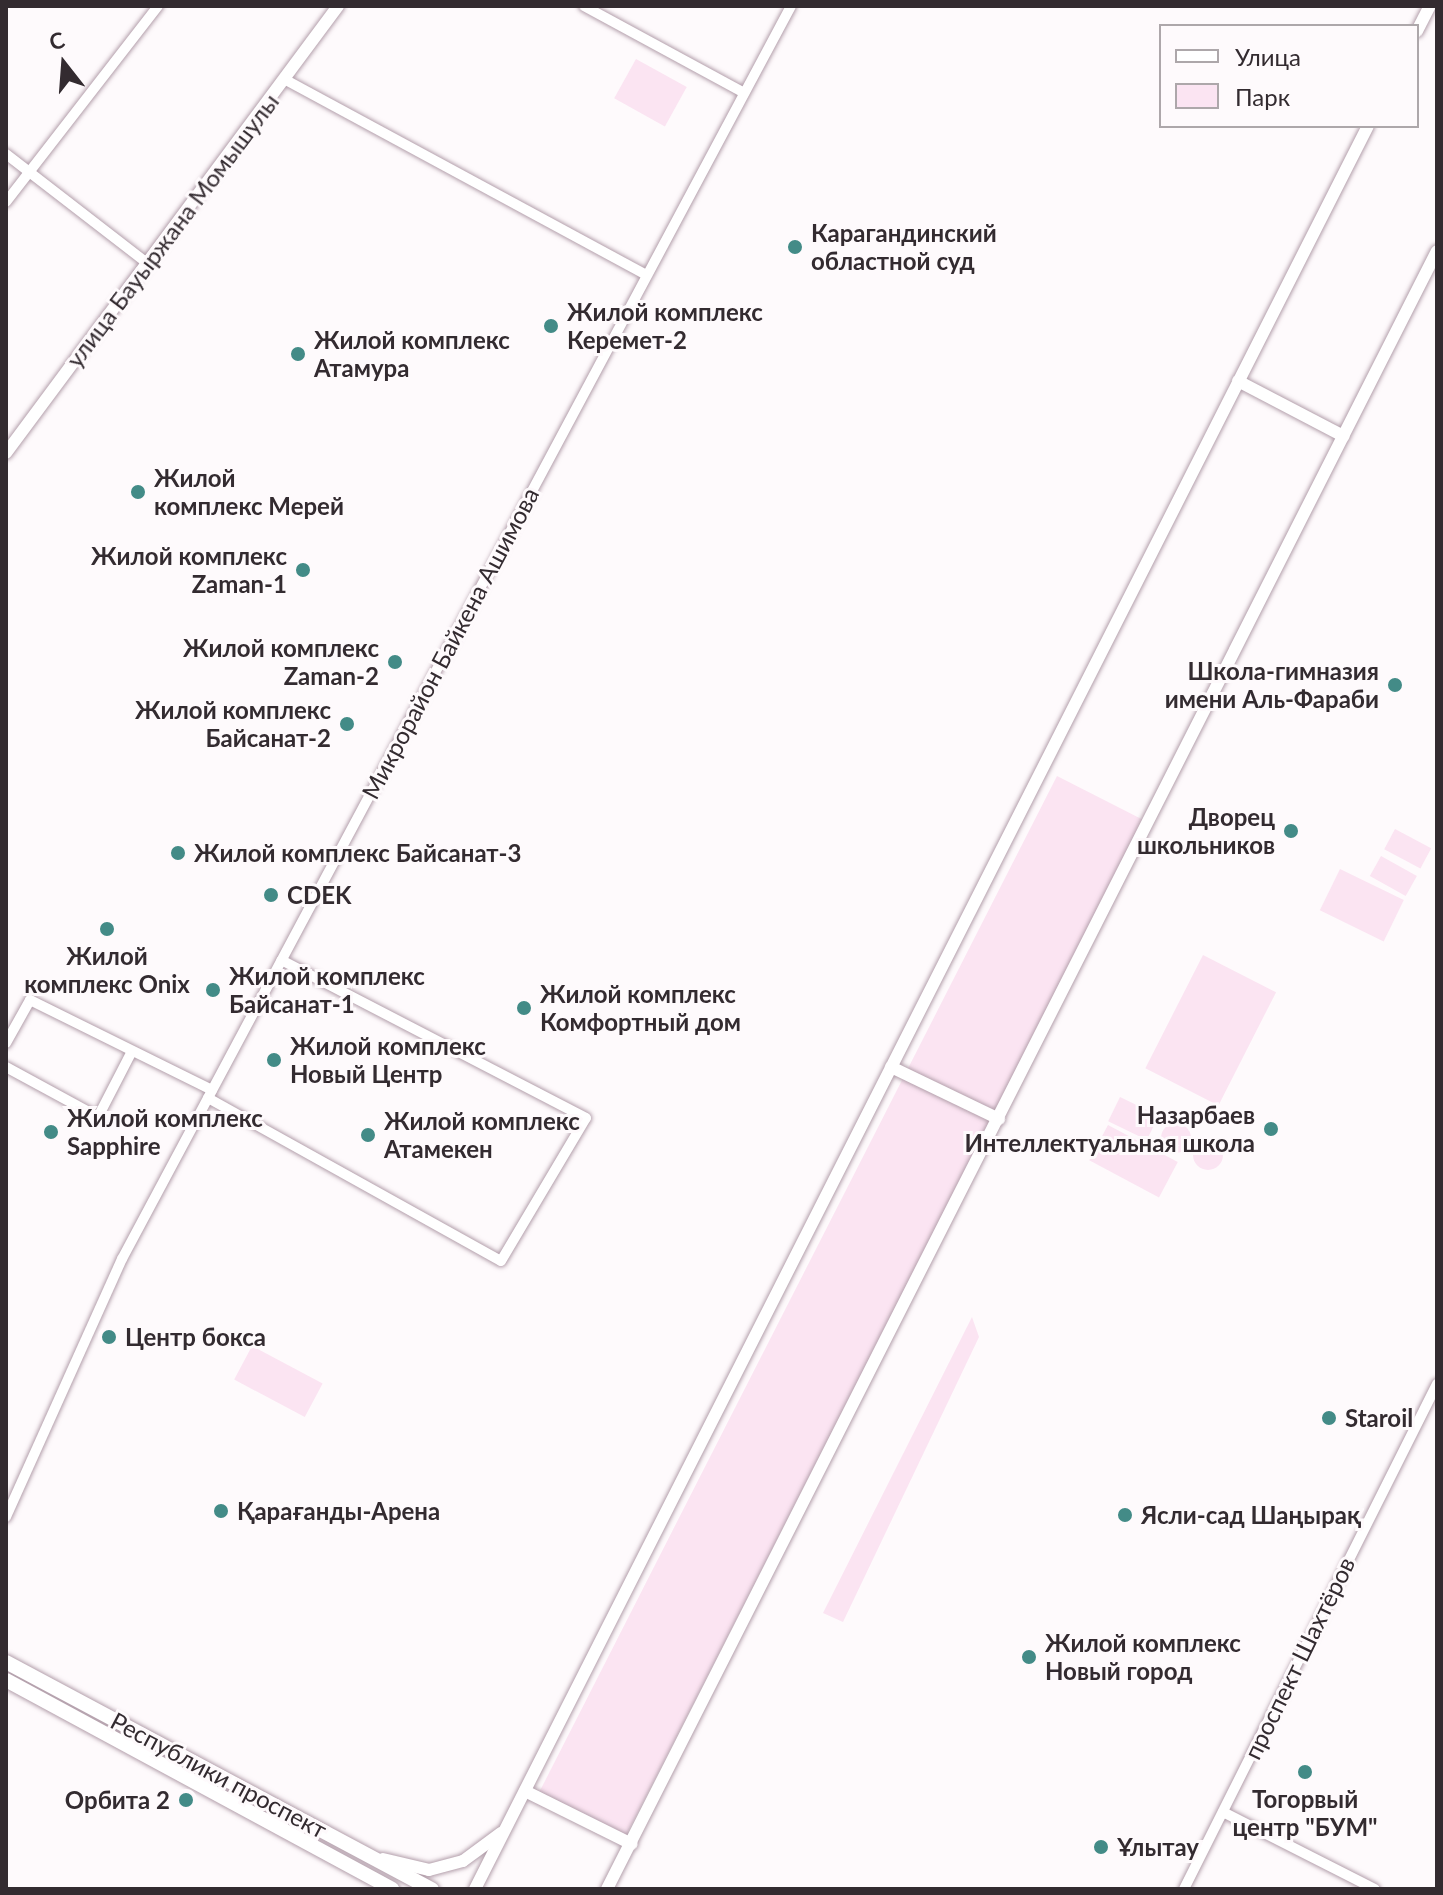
<!DOCTYPE html>
<html>
<head>
<meta charset="utf-8">
<style>
	body { margin:0 }
	#map { position:relative; width:1443px; height:1895px; overflow:hidden; background:#fefafc; font-family:Lato,sans-serif }
	div>[style] { position:absolute }
	[style*='--x'] { left:calc(var(--x)*1px); top:calc(var(--y)*1px); width:calc(var(--w)*1px); rotate:calc(var(--a)*1deg) }
	.green>* { inset:0; background:#fbe4f2; transform-origin:0 0 }
	.round { border-radius:50% }
	.roads { filter:drop-shadow(0 0 2px #b39fab) drop-shadow(0 0 2px #b39fab) }
	.minor>* { height:10px; margin:-5px; padding:0 5px; transform-origin:5px; border-radius:5px; background:#fff }
	.major>* { height:12px; margin:-6px; padding:0 6px; transform-origin:6px; border-radius:6px; background:#fff }
	.highway>* { height:14px; margin:-7px; padding:0 7px; transform-origin:7px; border-radius:7px; background:#fff }
	.dots>* { width:22px; height:22px; translate:-50% -50%; box-sizing:border-box; border:4px solid #fefafc; border-radius:50% }
	span { translate:-50% -50%; white-space:nowrap; text-align:center; line-height:1.15; -webkit-text-stroke:6px #fefafc; paint-order:stroke }
	.street-label { font-size:24px; color:#332b30 }
	.poi-label { font-size:24px; color:#332b30; font-weight:700 }
	.left { translate:0 -50%; text-align:left }
	.right { translate:-100% -50%; text-align:right }
	.frame { position:absolute; inset:0; border:8px solid #332b30; pointer-events:none }
	.legend { position:absolute; left:1159px; top:24px; width:260px; height:104px; box-sizing:border-box; background:#fefafc; border:2px solid #ada7aa; margin:0; padding:10px 14px; list-style:none; font-size:24px; color:#332b30 }
	.legend li { display:flex; align-items:center; gap:16px; height:40px }
	.legend b { width:40px; border:2px solid #ada7aa }
	.north { position:absolute; left:24px; top:24px; width:80px; height:80px; -webkit-text-stroke:6px #fefafc; paint-order:stroke; rotate:343deg; font-size:22px; font-weight:700; line-height:32px; text-align:center; color:#332b30 }
	.north::after { content:''; display:block; margin:auto; width:28px; height:36px; background:#332b30; clip-path:polygon(50% 0,100% 100%,50% 72%,0 100%) }
</style>
</head>
<body>
<div id="map">
	<div class="green">
		<i style="left:636px;top:59px;width:58px;height:45px;rotate:29deg"></i>
		<i style="left:1057px;top:776px;width:97px;height:1140px;rotate:27deg"></i>
		<i style="left:1395px;top:829px;width:41px;height:23px;rotate:28deg"></i>
		<i style="left:1381px;top:856px;width:41px;height:23px;rotate:29deg"></i>
		<i style="left:1340px;top:869px;width:71px;height:46px;rotate:26deg"></i>
		<i style="left:1203px;top:955px;width:82px;height:127px;rotate:27deg"></i>
		<i style="left:1120px;top:1097px;width:43px;height:27px;rotate:26deg"></i>
		<i class="round" style="left:1161px;top:1123px;width:30px;height:30px"></i>
		<i style="left:1108px;top:1125px;width:79px;height:40px;rotate:28deg"></i>
		<i class="round" style="left:1193px;top:1140px;width:30px;height:30px"></i>
		<i style="clip-path:polygon(972px 1317px,979px 1337px,843px 1622px,823px 1613px)"></i>
		<i style="left:252px;top:1346px;width:80px;height:38px;rotate:28deg"></i>
	</div>
	<div class="roads">
		<div class="minor">
			<i style="--x:584;--y:6;--w:182;--a:28.5"></i>
			<i style="--x:284;--y:79;--w:412;--a:28.4"></i>
			<i style="--x:6;--y:154;--w:178;--a:37.7"></i>
			<i style="--x:6;--y:202;--w:248;--a:-52.2"></i>
			<i style="--x:6;--y:1043;--w:49;--a:-60.8"></i>
			<i style="--x:30;--y:1000;--w:203;--a:26.3"></i>
			<i style="--x:6;--y:1067;--w:105;--a:28.5"></i>
			<i style="--x:98;--y:1117;--w:72;--a:-62.7"></i>
			<i style="--x:208;--y:1098;--w:335;--a:29.1"></i>
			<i style="--x:501;--y:1261;--w:166;--a:-59.3"></i>
			<i style="--x:586;--y:1118;--w:343;--a:-152.6"></i>
			<i style="--x:6;--y:1517;--w:283;--a:-65.8"></i>
			<i style="--x:122;--y:1259;--w:1420;--a:-61.9"></i>
			<i style="--x:1223;--y:1812;--w:170;--a:26.9"></i>
			<i style="--x:1184;--y:1889;--w:565;--a:-63.39"></i>
		</div>
		<div class="major">
			<i style="--x:1417;--y:31;--w:28;--a:-63"></i>
			<i style="--x:1238;--y:381;--w:119;--a:27.6"></i>
			<i style="--x:6;--y:453;--w:557;--a:-53.4"></i>
			<i style="--x:891;--y:1067;--w:120;--a:25.7"></i>
			<i style="--x:525;--y:1791;--w:119;--a:26.4"></i>
			<i style="--x:383;--y:1859;--w:47;--a:13.4"></i>
			<i style="--x:429;--y:1870;--w:35;--a:-15"></i>
			<i style="--x:463;--y:1861;--w:47;--a:-36.4"></i>
			<i style="--x:475;--y:1889;--w:1976;--a:-63.14"></i>
			<i style="--x:607;--y:1889;--w:1836;--a:-63.13"></i>
		</div>
		<div class="highway">
			<i style="--x:6;--y:1662;--w:483;--a:28.1"></i>
			<i style="--x:6;--y:1680;--w:439;--a:28.4"></i>
		</div>
	</div>
	<div class="dots">
		<i style="left:795px;top:247px;background:#438b87"></i>
		<i style="left:551px;top:326px;background:#438b87"></i>
		<i style="left:298px;top:354px;background:#438b87"></i>
		<i style="left:138px;top:492px;background:#438b87"></i>
		<i style="left:303px;top:570px;background:#438b87"></i>
		<i style="left:395px;top:662px;background:#438b87"></i>
		<i style="left:1395px;top:685px;background:#438b87"></i>
		<i style="left:347px;top:724px;background:#438b87"></i>
		<i style="left:1291px;top:831px;background:#438b87"></i>
		<i style="left:178px;top:853px;background:#438b87"></i>
		<i style="left:271px;top:895px;background:#438b87"></i>
		<i style="left:107px;top:929px;background:#438b87"></i>
		<i style="left:213px;top:990px;background:#438b87"></i>
		<i style="left:524px;top:1008px;background:#438b87"></i>
		<i style="left:274px;top:1060px;background:#438b87"></i>
		<i style="left:1271px;top:1129px;background:#438b87"></i>
		<i style="left:51px;top:1132px;background:#438b87"></i>
		<i style="left:368px;top:1135px;background:#438b87"></i>
		<i style="left:109px;top:1337px;background:#438b87"></i>
		<i style="left:1329px;top:1418px;background:#438b87"></i>
		<i style="left:221px;top:1511px;background:#438b87"></i>
		<i style="left:1125px;top:1515px;background:#438b87"></i>
		<i style="left:1029px;top:1657px;background:#438b87"></i>
		<i style="left:1305px;top:1772px;background:#438b87"></i>
		<i style="left:186px;top:1800px;background:#438b87"></i>
		<i style="left:1101px;top:1847px;background:#438b87"></i>
	</div>
	<div class="street-label">
		<span style="left:172px;top:230px;rotate:-53deg">улица Бауыржана Момышулы</span>
		<span style="left:450px;top:643px;rotate:-62deg">Микрорайон Байкена Ашимова</span>
		<span style="left:1299px;top:1658px;rotate:-64deg">проспект Шахтёров</span>
		<span style="left:219px;top:1775px;rotate:28deg">Республики проспект</span>
	</div>
	<div class="poi-label">
		<span class="left" style="left:811px;top:247px">Карагандинский<br>областной суд</span>
		<span class="left" style="left:567px;top:326px">Жилой комплекс<br>Керемет-2</span>
		<span class="left" style="left:314px;top:354px">Жилой комплекс<br>Атамура</span>
		<span class="left" style="left:154px;top:492px">Жилой<br>комплекс Мерей</span>
		<span class="right" style="left:287px;top:570px">Жилой комплекс<br>Zaman-1</span>
		<span class="right" style="left:379px;top:662px">Жилой комплекс<br>Zaman-2</span>
		<span class="right" style="left:1379px;top:685px">Школа-гимназия<br>имени Аль-Фараби</span>
		<span class="right" style="left:331px;top:724px">Жилой комплекс<br>Байсанат-2</span>
		<span class="right" style="left:1275px;top:831px">Дворец<br>школьников</span>
		<span class="left" style="left:194px;top:853px">Жилой комплекс Байсанат-3</span>
		<span class="left" style="left:287px;top:895px">CDEK</span>
		<span style="left:107px;top:970px">Жилой<br>комплекс Onix</span>
		<span class="left" style="left:229px;top:990px">Жилой комплекс<br>Байсанат-1</span>
		<span class="left" style="left:540px;top:1008px">Жилой комплекс<br>Комфортный дом</span>
		<span class="left" style="left:290px;top:1060px">Жилой комплекс<br>Новый Центр</span>
		<span class="right" style="left:1255px;top:1129px">Назарбаев<br>Интеллектуальная школа</span>
		<span class="left" style="left:67px;top:1132px">Жилой комплекс<br>Sapphire</span>
		<span class="left" style="left:384px;top:1135px">Жилой комплекс<br>Атамекен</span>
		<span class="left" style="left:125px;top:1337px">Центр бокса</span>
		<span class="left" style="left:1345px;top:1418px">Staroil</span>
		<span class="left" style="left:237px;top:1511px">Қарағанды-Арена</span>
		<span class="left" style="left:1141px;top:1515px">Ясли-сад Шаңырақ</span>
		<span class="left" style="left:1045px;top:1657px">Жилой комплекс<br>Новый город</span>
		<span style="left:1305px;top:1813px">Тогорвый<br>центр "БУМ"</span>
		<span class="right" style="left:170px;top:1800px">Орбита 2</span>
		<span class="left" style="left:1117px;top:1847px">Ұлытау</span>
	</div>
	<div class="frame"></div>
	<ul class="legend">
	<li><b style="height:10px;background:#fff"></b>Улица</li>
	<li><b style="height:22px;background:#fbe4f2"></b>Парк</li>
	</ul>
	<div class="north">С</div>
</div>
</body>
</html>
